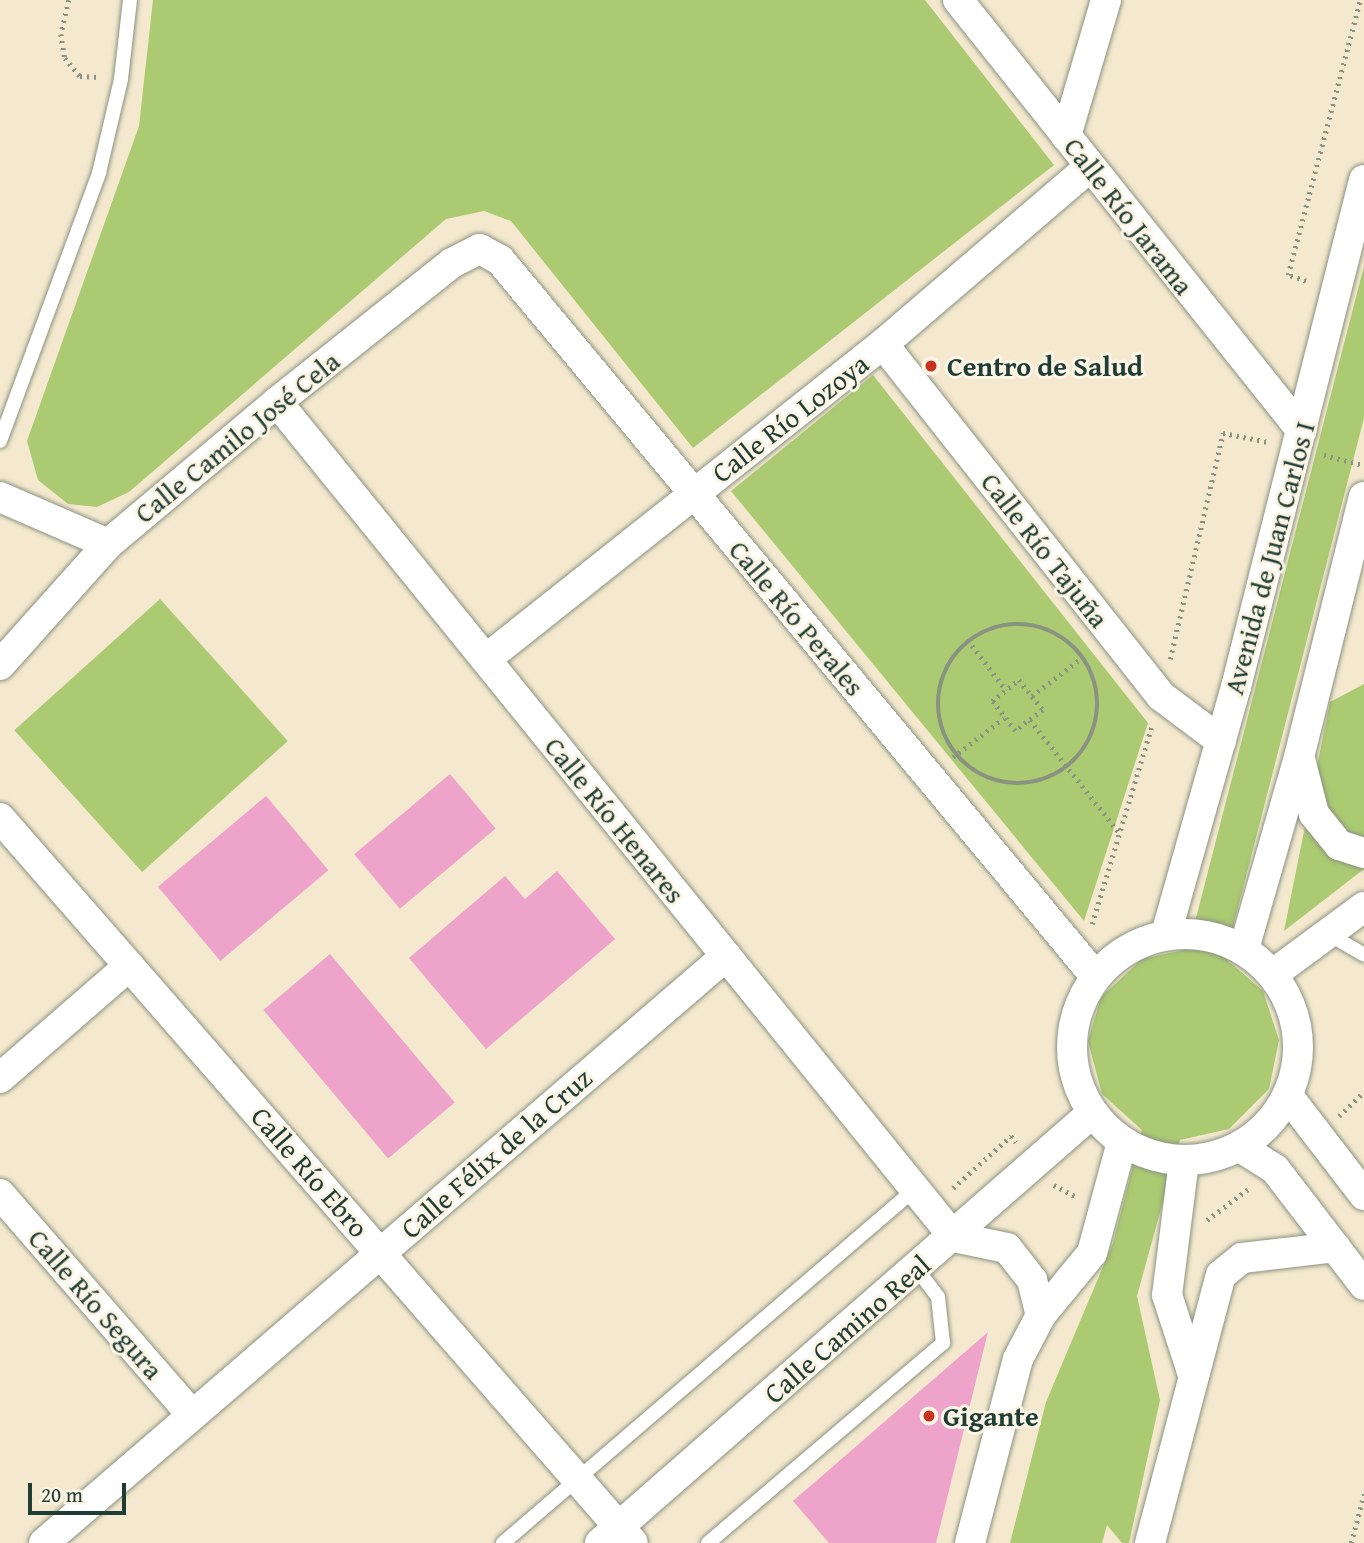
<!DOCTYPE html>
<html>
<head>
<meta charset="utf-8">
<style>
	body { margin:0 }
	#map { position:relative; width:1364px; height:1543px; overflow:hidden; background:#f4e9ce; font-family:"Gentium Book Plus",serif }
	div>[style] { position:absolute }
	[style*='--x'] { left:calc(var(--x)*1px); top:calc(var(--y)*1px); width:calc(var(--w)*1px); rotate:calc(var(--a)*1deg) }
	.green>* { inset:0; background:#abca72; transform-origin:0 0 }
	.building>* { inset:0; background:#eea3cb; transform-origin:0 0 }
	.path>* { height:4.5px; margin-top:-2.25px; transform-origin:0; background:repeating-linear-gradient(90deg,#8a9381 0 2px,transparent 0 7px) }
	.path>.ring { margin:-2.25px; padding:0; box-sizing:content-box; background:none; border:4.5px solid #8a9381; border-radius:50% }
	.roads { filter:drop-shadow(0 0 2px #8a9381) drop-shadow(0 0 2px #8a9381) }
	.lane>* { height:14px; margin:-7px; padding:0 7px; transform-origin:7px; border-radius:7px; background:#fff }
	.street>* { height:30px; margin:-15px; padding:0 15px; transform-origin:15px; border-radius:15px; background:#fff }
	.street>.ring { margin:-15px; padding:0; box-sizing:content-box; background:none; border:30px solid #fff; border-radius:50% }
	.dots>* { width:19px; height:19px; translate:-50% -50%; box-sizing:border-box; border:4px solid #fcf5e5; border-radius:50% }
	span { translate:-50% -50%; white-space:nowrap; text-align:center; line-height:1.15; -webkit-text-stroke:6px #fcf5e5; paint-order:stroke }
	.street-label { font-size:28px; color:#1f3d34 }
	.poi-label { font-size:28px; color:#1f3d34; font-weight:700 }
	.left { translate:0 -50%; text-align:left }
	.scale { position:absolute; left:28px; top:1483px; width:98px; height:32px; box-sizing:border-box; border:4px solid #1f3d34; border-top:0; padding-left:9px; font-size:21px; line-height:24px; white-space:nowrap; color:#1f3d34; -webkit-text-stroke:5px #fcf5e5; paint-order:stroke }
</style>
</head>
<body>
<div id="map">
	<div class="green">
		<i style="clip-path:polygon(153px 0,925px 0,1054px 165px,693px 448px,511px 221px,484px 211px,446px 219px,129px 492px,97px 507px,68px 504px,38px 480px,27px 441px,139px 126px)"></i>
		<i style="clip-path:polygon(1364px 266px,1364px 418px,1225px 958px,1263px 991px,1279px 1040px,1269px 1089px,1229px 1129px,1180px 1140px,1137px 1296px,1160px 1400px,1129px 1543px,1122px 1543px,1107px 1525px,1102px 1543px,1010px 1543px,1046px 1402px,1113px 1243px,1142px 1130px,1102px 1094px,1088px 1041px,1101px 997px,1142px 959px,1188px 949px)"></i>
		<i style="clip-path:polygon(873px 375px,1148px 723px,1084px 921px,731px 491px)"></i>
		<i style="left:160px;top:599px;width:191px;height:196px;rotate:48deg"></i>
		<i style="clip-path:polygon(1364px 684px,1364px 869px,1284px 931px,1330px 702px)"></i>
	</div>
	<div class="building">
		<i style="left:450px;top:774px;width:71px;height:125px;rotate:50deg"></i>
		<i style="left:266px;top:796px;width:97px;height:141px;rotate:50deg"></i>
		<i style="clip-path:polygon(557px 871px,615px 939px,486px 1049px,409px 958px,505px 876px,525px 899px)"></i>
		<i style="left:330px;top:954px;width:194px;height:87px;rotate:50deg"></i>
		<i style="clip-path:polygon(988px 1332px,936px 1543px,829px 1543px,793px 1501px)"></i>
	</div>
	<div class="path">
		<i style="--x:69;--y:0;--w:35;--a:103"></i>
		<i style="--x:61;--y:34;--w:24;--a:81"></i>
		<i style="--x:65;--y:58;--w:23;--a:50"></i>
		<i style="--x:80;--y:76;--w:19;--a:3"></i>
		<i style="--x:1306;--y:281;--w:19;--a:-162"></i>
		<i style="--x:1288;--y:275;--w:284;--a:-75.3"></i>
		<i style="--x:1324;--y:455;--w:40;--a:14.4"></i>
		<i class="ring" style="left:938px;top:624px;width:155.5px;height:155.5px"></i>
		<i style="--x:968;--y:640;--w:63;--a:52.8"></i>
		<i style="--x:1170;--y:659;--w:232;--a:-76.8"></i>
		<i style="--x:1223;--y:433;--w:46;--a:11.3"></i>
		<i style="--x:1019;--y:680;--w:38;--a:51"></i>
		<i style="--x:1043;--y:710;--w:35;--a:143"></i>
		<i style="--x:1015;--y:731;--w:38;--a:-127"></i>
		<i style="--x:992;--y:701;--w:34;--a:-38"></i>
		<i style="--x:1032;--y:696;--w:66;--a:-37.6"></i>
		<i style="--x:1030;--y:720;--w:142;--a:51.6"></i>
		<i style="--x:953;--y:757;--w:64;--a:-37.4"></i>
		<i style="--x:1092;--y:924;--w:205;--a:-73.2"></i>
		<i style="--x:1339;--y:1116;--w:35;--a:-44"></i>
		<i style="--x:1054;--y:1185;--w:26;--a:28"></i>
		<i style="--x:953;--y:1188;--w:78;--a:-41.9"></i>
		<i style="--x:1011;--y:1136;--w:8;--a:50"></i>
		<i style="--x:1207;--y:1220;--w:51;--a:-37.1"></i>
		<i style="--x:1351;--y:1543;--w:51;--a:-75.1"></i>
	</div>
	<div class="roads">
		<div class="lane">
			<i style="--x:0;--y:441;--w:286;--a:-69.7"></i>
			<i style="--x:99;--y:173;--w:97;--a:-76.8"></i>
			<i style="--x:121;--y:79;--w:80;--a:-83.5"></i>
			<i style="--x:1330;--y:935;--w:39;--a:30"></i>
			<i style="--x:503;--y:1543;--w:543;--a:-40.67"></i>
			<i style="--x:708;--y:1543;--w:309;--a:-40.4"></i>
			<i style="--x:943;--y:1343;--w:46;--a:-96.2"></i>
			<i style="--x:938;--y:1297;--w:34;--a:-127"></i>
		</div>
		<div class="street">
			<i style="--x:958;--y:0;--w:551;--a:51.41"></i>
			<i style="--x:1066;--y:136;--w:142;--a:-73.6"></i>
			<i style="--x:883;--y:344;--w:449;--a:51.7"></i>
			<i style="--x:1161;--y:696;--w:75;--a:36.9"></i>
			<i style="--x:277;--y:402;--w:1075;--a:50.97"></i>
			<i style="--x:954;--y:1237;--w:54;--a:11.7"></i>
			<i style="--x:1007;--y:1248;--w:41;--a:52"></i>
			<i style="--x:1032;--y:1280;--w:36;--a:76"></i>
			<i style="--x:0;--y:497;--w:118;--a:23.5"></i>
			<i style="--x:486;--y:659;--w:507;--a:-38.43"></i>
			<i style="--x:883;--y:344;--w:270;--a:-40.6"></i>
			<i style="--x:0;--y:665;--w:162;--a:-48.2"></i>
			<i style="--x:108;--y:544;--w:221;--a:-40"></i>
			<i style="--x:277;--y:402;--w:223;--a:-38.5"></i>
			<i style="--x:452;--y:263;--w:31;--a:-27"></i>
			<i style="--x:480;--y:249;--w:23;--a:29"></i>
			<i style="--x:500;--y:260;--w:931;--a:50.27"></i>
			<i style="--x:1300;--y:759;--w:57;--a:75.7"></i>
			<i style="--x:1314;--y:814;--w:40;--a:51"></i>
			<i style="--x:1339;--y:845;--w:26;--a:18"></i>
			<i style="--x:0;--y:818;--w:962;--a:48.88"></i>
			<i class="ring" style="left:1072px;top:934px;width:196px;height:196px"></i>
			<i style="--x:1166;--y:934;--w:257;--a:-74.2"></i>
			<i style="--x:1236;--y:687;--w:523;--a:-75.83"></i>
			<i style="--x:1244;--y:949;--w:200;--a:-74"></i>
			<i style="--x:1299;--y:757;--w:268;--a:-76"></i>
			<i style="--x:1273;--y:974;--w:113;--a:-36.4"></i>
			<i style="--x:0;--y:1078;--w:171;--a:-41"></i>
			<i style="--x:1288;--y:1096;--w:125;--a:52.5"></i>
			<i style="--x:1240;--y:1147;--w:41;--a:32.2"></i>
			<i style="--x:1275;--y:1169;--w:146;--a:52.5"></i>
			<i style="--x:1184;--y:1161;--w:135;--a:97.2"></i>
			<i style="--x:1167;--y:1295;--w:84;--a:72"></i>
			<i style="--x:0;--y:1194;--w:293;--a:49"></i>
			<i style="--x:44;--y:1543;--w:900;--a:-40.72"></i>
			<i style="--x:600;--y:1543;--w:653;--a:-41.15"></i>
			<i style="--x:970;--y:1543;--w:190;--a:-75.4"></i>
			<i style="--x:1018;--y:1359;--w:50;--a:-62.4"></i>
			<i style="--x:1041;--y:1315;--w:80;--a:-50.6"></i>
			<i style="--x:1092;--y:1253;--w:115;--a:-74.9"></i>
			<i style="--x:1150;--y:1543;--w:277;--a:-75.2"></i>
			<i style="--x:1221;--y:1275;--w:27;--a:-39"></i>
			<i style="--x:1242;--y:1258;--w:94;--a:-6.7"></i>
		</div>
	</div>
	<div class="dots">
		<i style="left:931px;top:366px;background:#c8321e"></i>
		<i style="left:929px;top:1416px;background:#c8321e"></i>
	</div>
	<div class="street-label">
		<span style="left:1129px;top:216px;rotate:52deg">Calle Río Jarama</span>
		<span style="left:790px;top:418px;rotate:-38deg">Calle Río Lozoya</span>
		<span style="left:237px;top:437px;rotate:-39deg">Calle Camilo José Cela</span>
		<span style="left:1045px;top:550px;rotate:52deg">Calle Río Tajuña</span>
		<span style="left:1269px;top:558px;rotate:-75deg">Avenida de Juan Carlos I</span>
		<span style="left:797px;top:618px;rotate:50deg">Calle Río Perales</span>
		<span style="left:615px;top:820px;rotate:51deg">Calle Río Henares</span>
		<span style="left:496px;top:1153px;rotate:-41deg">Calle Félix de la Cruz</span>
		<span style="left:310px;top:1172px;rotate:49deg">Calle Río Ebro</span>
		<span style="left:96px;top:1304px;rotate:49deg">Calle Río Segura</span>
		<span style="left:847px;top:1329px;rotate:-41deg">Calle Camino Real</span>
	</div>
	<div class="poi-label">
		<span class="left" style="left:947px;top:366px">Centro de Salud</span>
		<span class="left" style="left:943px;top:1416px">Gigante</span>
	</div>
	<div class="scale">20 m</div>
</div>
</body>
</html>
